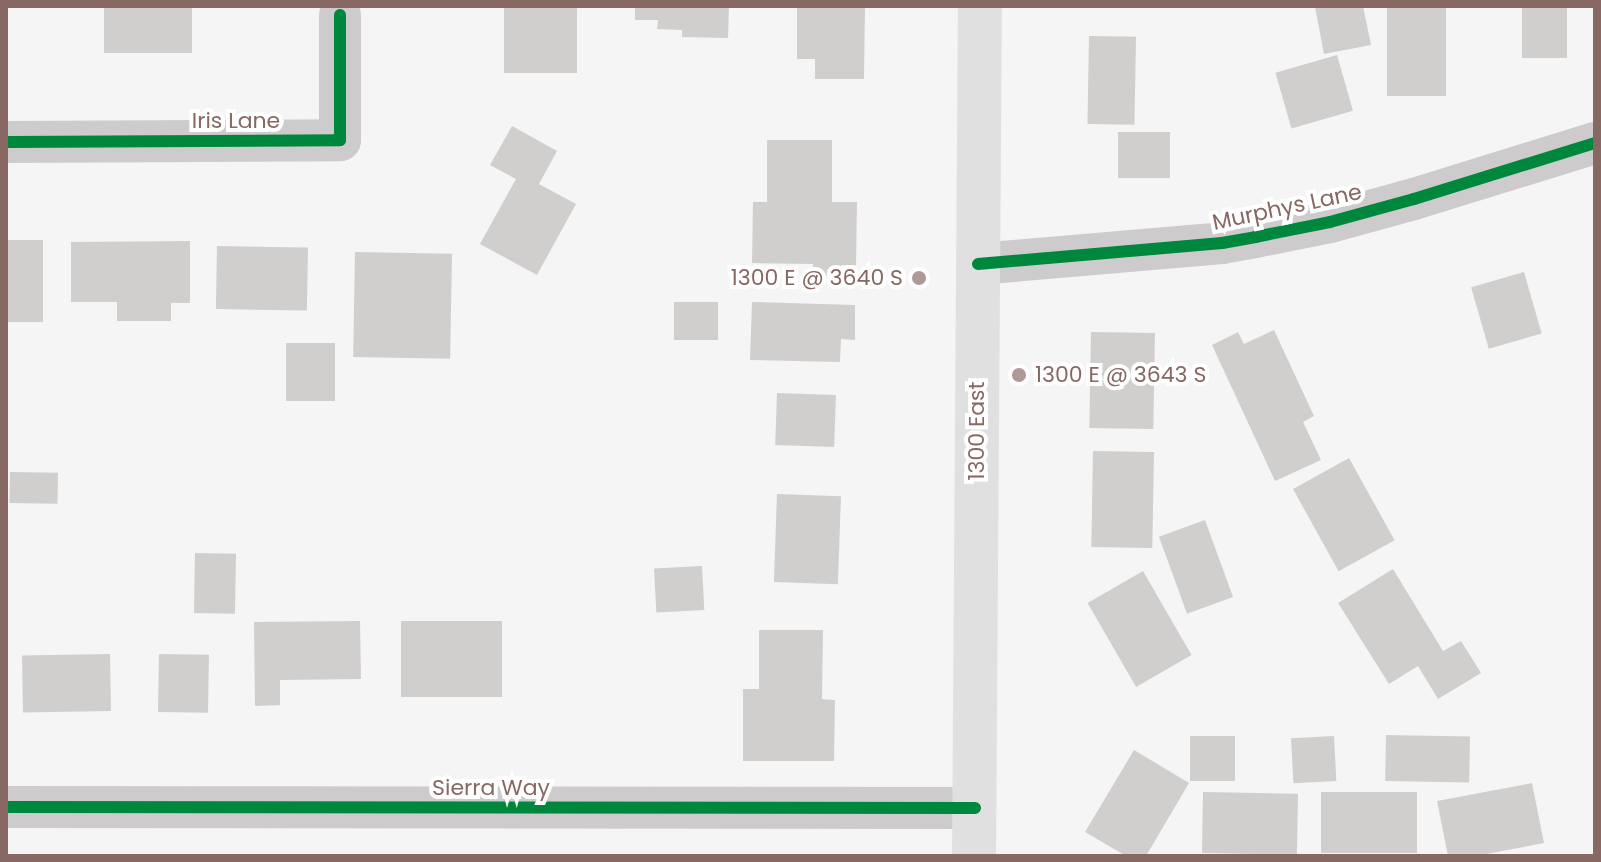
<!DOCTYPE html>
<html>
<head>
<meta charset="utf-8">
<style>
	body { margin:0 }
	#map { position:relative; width:1601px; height:862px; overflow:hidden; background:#f5f5f6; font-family:Poppins,sans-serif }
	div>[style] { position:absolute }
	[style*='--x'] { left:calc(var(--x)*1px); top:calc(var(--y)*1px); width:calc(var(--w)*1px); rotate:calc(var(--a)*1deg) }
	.building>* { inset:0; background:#d1cece; transform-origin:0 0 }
	.street>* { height:42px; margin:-21px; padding:0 21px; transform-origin:21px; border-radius:21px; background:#cecbcc }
	.secondary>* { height:44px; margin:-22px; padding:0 22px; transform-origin:22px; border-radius:22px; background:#e1e0e0 }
	.cycleway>* { height:12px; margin:-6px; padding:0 6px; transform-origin:6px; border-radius:6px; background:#00873e }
	.dots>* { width:22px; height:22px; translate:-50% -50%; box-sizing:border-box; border:4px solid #fff; border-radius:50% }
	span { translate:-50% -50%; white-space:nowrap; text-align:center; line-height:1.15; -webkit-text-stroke:8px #fff; paint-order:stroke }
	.street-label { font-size:22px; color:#876863 }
	.poi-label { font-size:22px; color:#876863 }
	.right { translate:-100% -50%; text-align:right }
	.left { translate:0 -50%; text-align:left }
	.frame { position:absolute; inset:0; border:8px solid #876863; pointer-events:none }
</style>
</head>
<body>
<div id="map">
	<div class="building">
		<i style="left:104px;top:6px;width:88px;height:47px"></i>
		<i style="left:504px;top:6px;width:73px;height:67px"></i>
		<i style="clip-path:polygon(635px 6px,729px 6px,728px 38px,682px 37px,682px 30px,657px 29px,658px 20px,635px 20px)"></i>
		<i style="clip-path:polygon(797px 6px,865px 6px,864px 79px,815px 79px,815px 59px,797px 59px)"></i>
		<i style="clip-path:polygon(1363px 6px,1371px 45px,1324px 54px,1315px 7px)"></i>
		<i style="left:1387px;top:6px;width:59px;height:90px"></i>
		<i style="left:1522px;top:6px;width:45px;height:52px"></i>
		<i style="left:1089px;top:36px;width:47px;height:88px;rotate:1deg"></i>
		<i style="left:1337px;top:55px;width:58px;height:64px;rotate:74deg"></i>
		<i style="clip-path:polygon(512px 126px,557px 151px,539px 184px,576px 204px,537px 275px,480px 244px,516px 179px,490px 165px)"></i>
		<i style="left:1118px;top:132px;width:52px;height:46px"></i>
		<i style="clip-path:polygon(767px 140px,832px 140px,832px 202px,857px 202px,856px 265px,841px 265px,841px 279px,813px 279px,813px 264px,752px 263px,753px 202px,767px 202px)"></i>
		<i style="left:6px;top:240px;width:37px;height:82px"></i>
		<i style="clip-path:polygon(190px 241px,190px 303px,171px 303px,171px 321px,117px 321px,117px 302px,71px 302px,71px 242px)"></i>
		<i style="left:217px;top:246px;width:91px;height:63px;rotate:1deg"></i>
		<i style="left:355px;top:252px;width:97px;height:105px;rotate:1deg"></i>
		<i style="left:1524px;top:272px;width:64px;height:55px;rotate:74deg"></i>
		<i style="left:674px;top:302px;width:44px;height:38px"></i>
		<i style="clip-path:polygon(752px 302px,855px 305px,855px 340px,841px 339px,840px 362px,750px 360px)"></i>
		<i style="clip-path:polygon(1274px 330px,1314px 416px,1303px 422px,1321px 460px,1275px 481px,1212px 345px,1238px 332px,1244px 344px)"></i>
		<i style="left:1091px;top:332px;width:64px;height:96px;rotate:1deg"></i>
		<i style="left:286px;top:343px;width:49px;height:58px"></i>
		<i style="left:777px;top:393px;width:59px;height:52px;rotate:2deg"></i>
		<i style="left:1093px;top:451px;width:61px;height:96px;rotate:1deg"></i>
		<i style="left:1349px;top:458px;width:94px;height:64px;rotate:61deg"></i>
		<i style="left:10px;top:472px;width:48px;height:31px;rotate:1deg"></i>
		<i style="left:777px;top:494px;width:64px;height:88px;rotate:2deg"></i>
		<i style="left:1205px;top:520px;width:82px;height:49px;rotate:70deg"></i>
		<i style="left:195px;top:553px;width:41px;height:60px;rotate:1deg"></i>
		<i style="left:702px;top:566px;width:44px;height:48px;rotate:87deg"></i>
		<i style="clip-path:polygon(1393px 569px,1443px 651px,1461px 641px,1481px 673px,1438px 699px,1418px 666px,1389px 684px,1338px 603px)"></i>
		<i style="left:1143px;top:571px;width:97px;height:64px;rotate:60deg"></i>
		<i style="clip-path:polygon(360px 621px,361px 679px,280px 680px,280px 705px,255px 706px,254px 622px)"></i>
		<i style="left:401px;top:621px;width:101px;height:76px"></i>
		<i style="clip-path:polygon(759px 630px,823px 630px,822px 699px,835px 700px,834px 761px,743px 761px,743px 689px,759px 689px)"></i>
		<i style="left:110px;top:654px;width:57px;height:88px;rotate:89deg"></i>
		<i style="left:159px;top:654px;width:50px;height:58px;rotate:1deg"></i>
		<i style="left:1386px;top:735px;width:84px;height:46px;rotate:1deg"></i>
		<i style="left:1190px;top:736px;width:45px;height:45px"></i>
		<i style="left:1334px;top:736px;width:45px;height:43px;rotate:87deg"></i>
		<i style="clip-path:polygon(1134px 750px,1189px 783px,1146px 856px,1126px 856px,1085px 832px)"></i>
		<i style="clip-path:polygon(1532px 783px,1544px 843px,1476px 856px,1448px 856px,1437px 801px)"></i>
		<i style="left:1203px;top:792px;width:95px;height:61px;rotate:1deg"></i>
		<i style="left:1321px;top:792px;width:96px;height:61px"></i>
	</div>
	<div class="street">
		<i style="--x:6;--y:142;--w:334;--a:-0.3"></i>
		<i style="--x:340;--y:140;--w:125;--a:-90"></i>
		<i style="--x:978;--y:264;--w:245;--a:-4.9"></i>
		<i style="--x:1222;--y:243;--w:34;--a:-10"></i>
		<i style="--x:1255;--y:237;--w:76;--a:-11.3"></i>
		<i style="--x:1330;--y:222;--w:87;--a:-15.3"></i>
		<i style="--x:1414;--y:199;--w:189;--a:-17.2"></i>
		<i style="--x:6;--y:807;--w:969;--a:0.06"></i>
	</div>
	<div class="secondary">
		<i style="--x:974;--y:856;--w:850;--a:-89.6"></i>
	</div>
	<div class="cycleway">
		<i style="--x:6;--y:142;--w:334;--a:-0.3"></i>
		<i style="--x:340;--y:140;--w:125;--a:-90"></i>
		<i style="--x:978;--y:264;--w:245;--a:-4.9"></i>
		<i style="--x:1222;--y:243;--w:34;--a:-10"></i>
		<i style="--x:1255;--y:237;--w:76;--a:-11.3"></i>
		<i style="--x:1330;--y:222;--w:87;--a:-15.3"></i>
		<i style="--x:1414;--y:199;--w:189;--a:-17.2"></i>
		<i style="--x:6;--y:807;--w:969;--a:0.06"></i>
	</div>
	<div class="dots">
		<i style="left:919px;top:278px;background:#ae9996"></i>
		<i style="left:1019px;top:375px;background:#ae9996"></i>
	</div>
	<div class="street-label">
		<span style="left:236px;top:121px">Iris Lane</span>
		<span style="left:1287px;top:207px;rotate:-12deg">Murphys Lane</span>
		<span style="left:977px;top:431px;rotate:-90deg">1300 East</span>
		<span style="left:491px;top:788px">Sierra Way</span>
	</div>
	<div class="poi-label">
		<span class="right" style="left:903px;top:278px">1300 E @ 3640 S</span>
		<span class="left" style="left:1035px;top:375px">1300 E @ 3643 S</span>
	</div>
	<div class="frame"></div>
</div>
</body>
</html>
